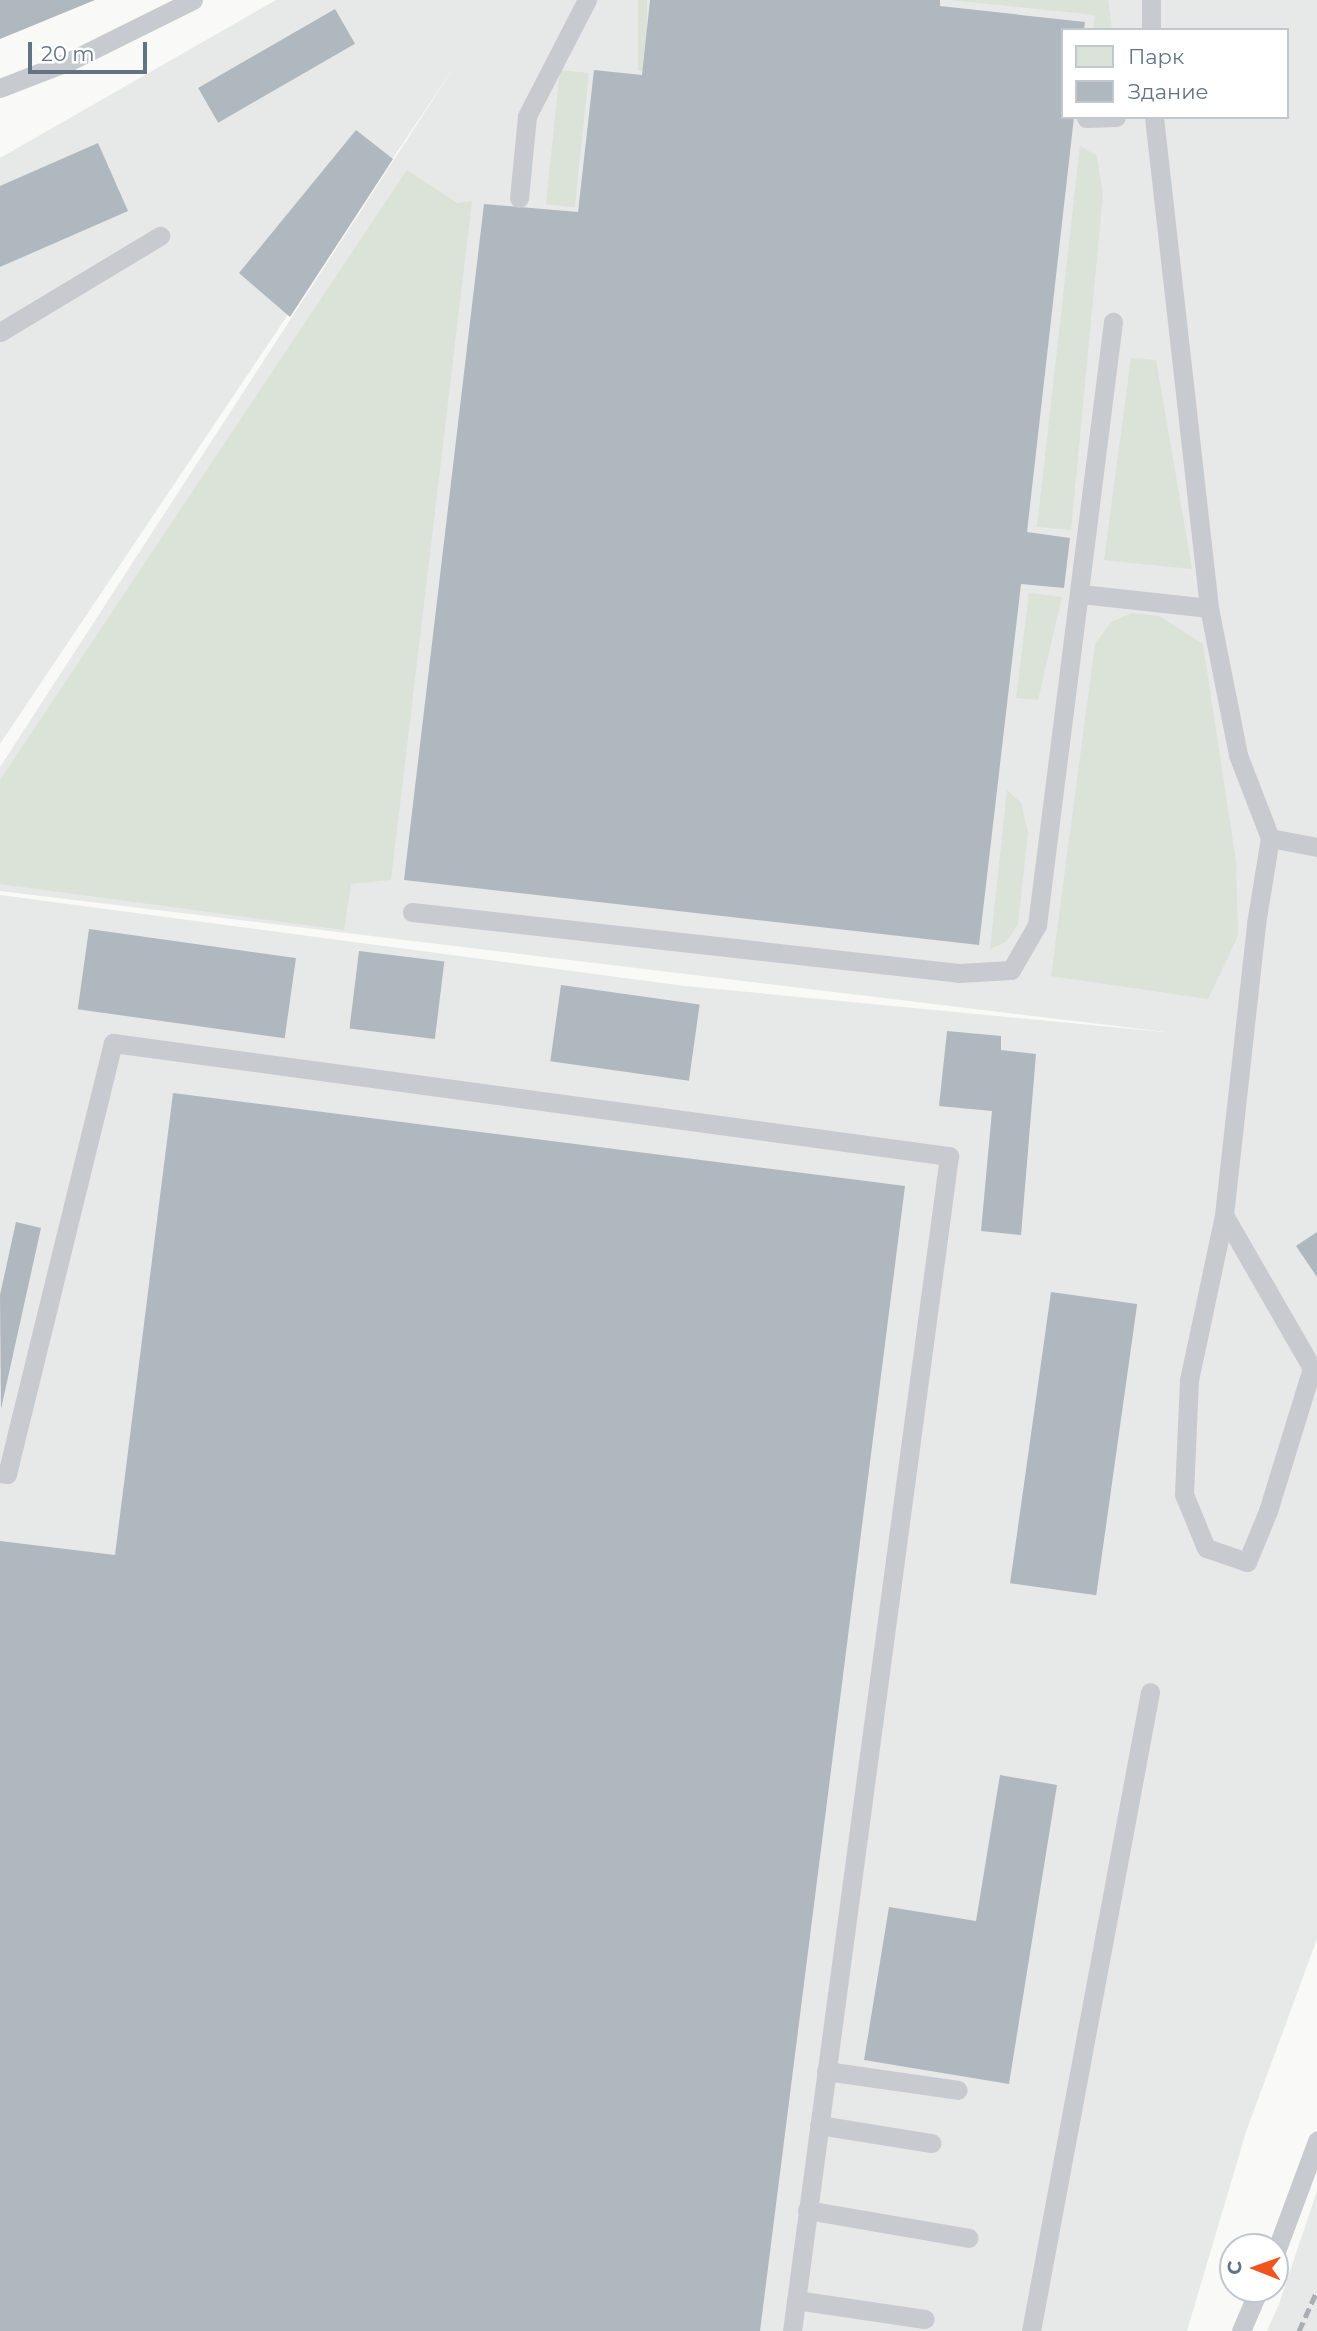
<!DOCTYPE html>
<html>
<head>
<meta charset="utf-8">
<style>
	body { margin:0 }
	#map { position:relative; width:1317px; height:2331px; overflow:hidden; background:#f9f9f7; font-family:Montserrat,sans-serif }
	div>[style] { position:absolute }
	[style*='--x'] { left:calc(var(--x)*1px); top:calc(var(--y)*1px); width:calc(var(--w)*1px); rotate:calc(var(--a)*1deg) }
	.built>* { inset:0; background:#e7e8e8 }
	.green>* { inset:0; background:#dbe2d7; transform-origin:0 0 }
	.building>* { inset:0; background:#afb8be; transform-origin:0 0 }
	.service>* { height:19px; margin:-9.5px; padding:0 9.5px; transform-origin:9.5px; border-radius:9.5px; background:#c7cbcf }
	.rail>* { height:5px; margin-top:-2.5px; transform-origin:0; background:repeating-linear-gradient(90deg,#a9afb5 0 10px,transparent 0 15px) }
	span { translate:-50% -50%; white-space:nowrap; text-align:center; line-height:1.15; -webkit-text-stroke:7px #fff; paint-order:stroke }
	.legend { position:absolute; left:1061px; top:28px; width:228px; height:91px; box-sizing:border-box; background:#fff; border:2px solid #c0c7ce; margin:0; padding:9px 12px; list-style:none; font-size:21px; color:#627484 }
	.legend li { display:flex; align-items:center; gap:14px; height:35px }
	.legend b { width:35px; border:2px solid #c0c7ce }
	.north { position:absolute; left:1219px; top:2233px; width:70px; height:70px; box-sizing:border-box; background:#fff; border:2px solid #c0c7ce; border-radius:50%; rotate:271deg; font-size:19px; font-weight:700; line-height:28px; text-align:center; color:#627484 }
	.north::after { content:''; display:block; margin:auto; width:24px; height:32px; background:#f1551f; clip-path:polygon(50% 0,100% 100%,50% 72%,0 100%) }
	.scale { position:absolute; left:28px; top:42px; width:119px; height:32px; box-sizing:border-box; border:4px solid #627484; border-top:0; padding-left:9px; font-size:21px; line-height:24px; white-space:nowrap; color:#627484; -webkit-text-stroke:5px #fff; paint-order:stroke }
</style>
</head>
<body>
<div id="map">
	<div class="built">
		<i style="clip-path:polygon(evenodd,276px 0,1317px 0,1317px 1939px,1246px 2132px,1187px 2331px,0 2331px,0 895px,685px 986px,1174px 1033px,0 891px,0 767px,458px 61px,0 744px,0 158px,276px 0,1063px 30px,1287px 30px,1287px 117px,1063px 117px,1063px 30px)"></i>
		<i style="clip-path:polygon(1317px 2191px,1317px 2331px,1267px 2331px,1279px 2304px)"></i>
	</div>
	<div class="green">
		<i style="left:638px;top:0;width:9px;height:71px"></i>
		<i style="clip-path:polygon(951px 0,1108px 0,1112px 30px,1093px 30px,1095px 15px)"></i>
		<i style="left:560px;top:70px;width:29px;height:135px;rotate:6deg"></i>
		<i style="clip-path:polygon(1080px 146px,1097px 156px,1103px 195px,1071px 530px,1037px 527px)"></i>
		<i style="clip-path:polygon(407px 170px,457px 203px,472px 201px,391px 880px,351px 884px,344px 930px,0 884px,0 780px)"></i>
		<i style="clip-path:polygon(1131px 358px,1156px 360px,1192px 569px,1104px 560px)"></i>
		<i style="clip-path:polygon(1029px 593px,1062px 597px,1038px 700px,1016px 698px)"></i>
		<i style="clip-path:polygon(1132px 613px,1159px 616px,1203px 644px,1236px 862px,1238px 936px,1208px 999px,1051px 976px,1095px 644px,1111px 622px)"></i>
		<i style="clip-path:polygon(1007px 790px,1021px 803px,1028px 832px,1018px 924px,1006px 942px,990px 949px)"></i>
	</div>
	<div class="building">
		<i style="clip-path:polygon(0 0,95px 0,0 39px)"></i>
		<i style="clip-path:polygon(650px 0,940px 0,940px 6px,1085px 22px,1084px 30px,1063px 30px,1063px 117px,1074px 117px,1027px 532px,1070px 538px,1064px 588px,1021px 584px,979px 945px,404px 880px,484px 204px,578px 212px,594px 70px,642px 75px)"></i>
		<i style="left:335px;top:9px;width:40px;height:158px;rotate:60deg"></i>
		<i style="clip-path:polygon(356px 130px,393px 159px,290px 317px,239px 273px)"></i>
		<i style="clip-path:polygon(98px 143px,128px 211px,0 267px,0 186px)"></i>
		<i style="left:89px;top:929px;width:209px;height:81px;rotate:8deg"></i>
		<i style="left:359px;top:951px;width:86px;height:78px;rotate:7deg"></i>
		<i style="left:561px;top:985px;width:140px;height:77px;rotate:8deg"></i>
		<i style="clip-path:polygon(947px 1031px,1001px 1036px,1001px 1050px,1036px 1054px,1021px 1235px,981px 1231px,992px 1111px,939px 1106px)"></i>
		<i style="clip-path:polygon(173px 1093px,905px 1186px,760px 2331px,0 2331px,0 1541px,115px 1555px)"></i>
		<i style="clip-path:polygon(16px 1222px,41px 1228px,1px 1409px,0 1295px)"></i>
		<i style="clip-path:polygon(1317px 1232px,1317px 1277px,1296px 1246px)"></i>
		<i style="left:1051px;top:1292px;width:87px;height:294px;rotate:8deg"></i>
		<i style="clip-path:polygon(1000px 1775px,1057px 1785px,1009px 2084px,864px 2060px,889px 1907px,976px 1921px)"></i>
	</div>
	<div class="service">
		<i style="--x:1151;--y:30;--w:30;--a:-90"></i>
		<i style="--x:0;--y:88;--w:77;--a:-21.3"></i>
		<i style="--x:72;--y:60;--w:135;--a:-26.4"></i>
		<i style="--x:1154;--y:117;--w:494;--a:83.6"></i>
		<i style="--x:1209;--y:608;--w:150;--a:78.8"></i>
		<i style="--x:1238;--y:755;--w:89;--a:68.9"></i>
		<i style="--x:1270;--y:838;--w:48;--a:10.8"></i>
		<i style="--x:1086;--y:118;--w:30;--a:-2"></i>
		<i style="--x:519;--y:198;--w:82;--a:-84.4"></i>
		<i style="--x:527;--y:116;--w:131;--a:-62.7"></i>
		<i style="--x:0;--y:332;--w:187;--a:-31"></i>
		<i style="--x:1081;--y:594;--w:129;--a:6.2"></i>
		<i style="--x:412;--y:912;--w:550;--a:6.36"></i>
		<i style="--x:959;--y:973;--w:52;--a:-3.3"></i>
		<i style="--x:1011;--y:970;--w:52;--a:-60"></i>
		<i style="--x:1037;--y:925;--w:608;--a:-82.82"></i>
		<i style="--x:1224;--y:1215;--w:177;--a:60.1"></i>
		<i style="--x:1312;--y:1368;--w:150;--a:107.1"></i>
		<i style="--x:1268;--y:1511;--w:55;--a:112.4"></i>
		<i style="--x:1247;--y:1562;--w:43;--a:-161.1"></i>
		<i style="--x:1206;--y:1548;--w:58;--a:-112.2"></i>
		<i style="--x:1184;--y:1494;--w:114;--a:-87.5"></i>
		<i style="--x:1189;--y:1380;--w:169;--a:-78"></i>
		<i style="--x:1224;--y:1215;--w:293;--a:-83.7"></i>
		<i style="--x:1256;--y:924;--w:87;--a:-80.8"></i>
		<i style="--x:0;--y:1473;--w:7;--a:8"></i>
		<i style="--x:7;--y:1474;--w:444;--a:-76.2"></i>
		<i style="--x:113;--y:1043;--w:844;--a:7.7"></i>
		<i style="--x:949;--y:1156;--w:1185;--a:97.61"></i>
		<i style="--x:826;--y:2071;--w:133;--a:8.2"></i>
		<i style="--x:819;--y:2125;--w:114;--a:9.1"></i>
		<i style="--x:807;--y:2210;--w:164;--a:9.8"></i>
		<i style="--x:1275;--y:2254;--w:121;--a:-69.6"></i>
		<i style="--x:796;--y:2300;--w:130;--a:8.4"></i>
		<i style="--x:1031;--y:2331;--w:650;--a:-79.45"></i>
		<i style="--x:1241;--y:2331;--w:46;--a:-66.8"></i>
	</div>
	<div class="rail">
		<i style="--x:1299;--y:2331;--w:44;--a:-65.8"></i>
	</div>
	<ul class="legend">
	<li><b style="height:19px;background:#dbe2d7"></b>Парк</li>
	<li><b style="height:19px;background:#afb8be"></b>Здание</li>
	</ul>
	<div class="north">С</div>
	<div class="scale">20 m</div>
</div>
</body>
</html>
